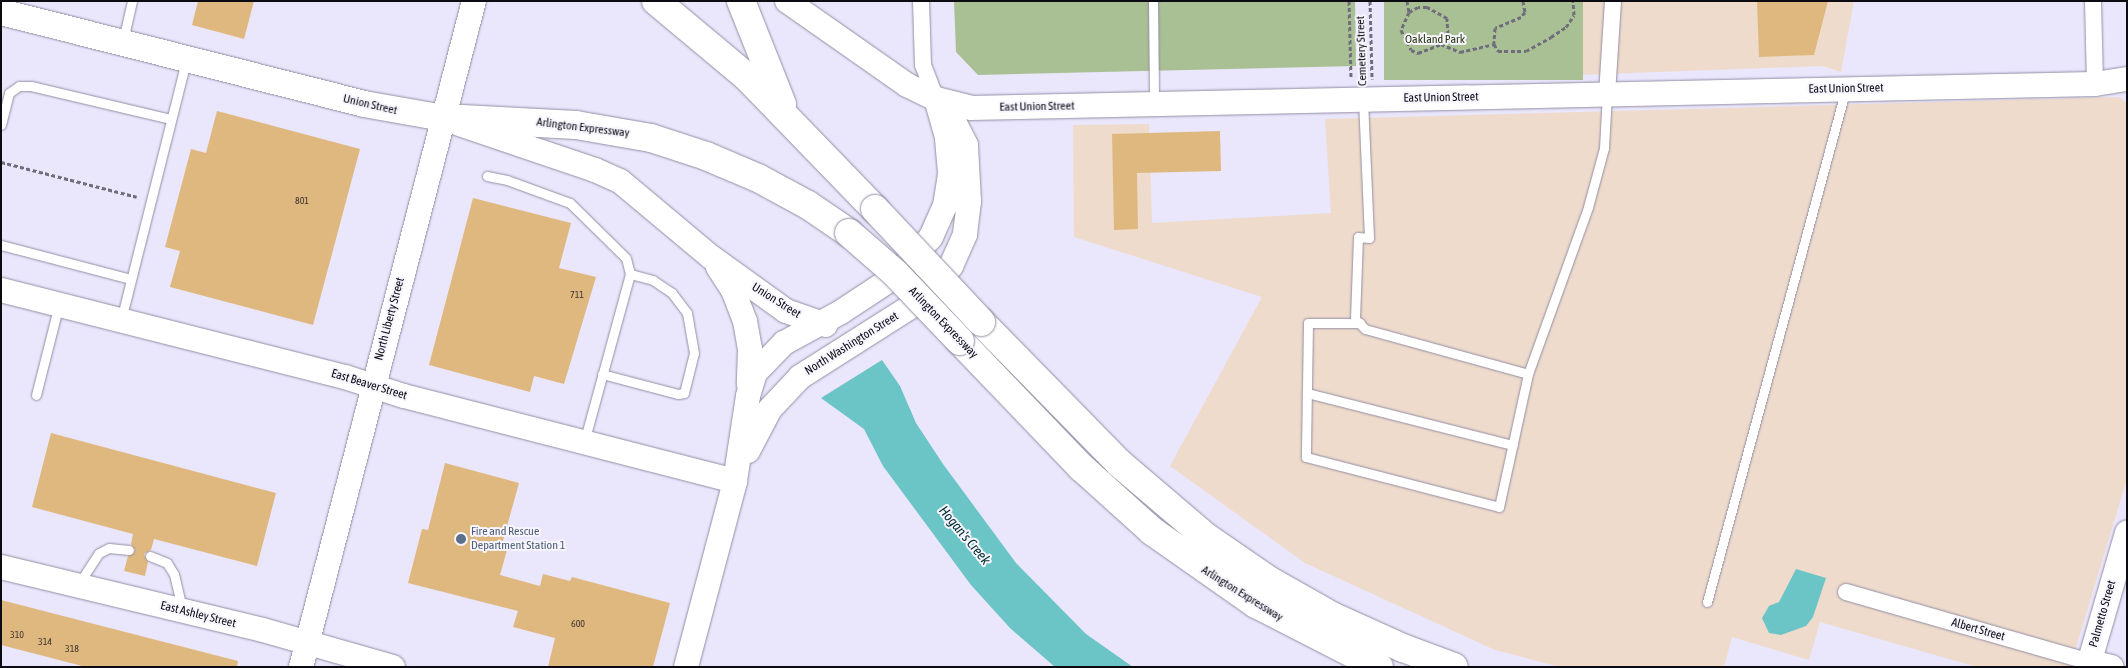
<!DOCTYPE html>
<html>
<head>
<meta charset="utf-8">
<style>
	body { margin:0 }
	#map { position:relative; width:2128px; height:668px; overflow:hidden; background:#eae6fc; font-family:"Asap Condensed",sans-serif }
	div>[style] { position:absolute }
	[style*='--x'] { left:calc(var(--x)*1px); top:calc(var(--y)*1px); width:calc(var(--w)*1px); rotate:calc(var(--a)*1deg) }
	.industrial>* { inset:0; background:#efdbcc }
	.green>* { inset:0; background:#a9bf94; transform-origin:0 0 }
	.water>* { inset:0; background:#6bc4c5 }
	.building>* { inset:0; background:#dfb880 }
	.path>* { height:3px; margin-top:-1.5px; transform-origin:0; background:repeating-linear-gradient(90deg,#706e7b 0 4px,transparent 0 6.5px) }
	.roads { filter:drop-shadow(0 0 1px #938ea3) drop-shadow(0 0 1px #938ea3) }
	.lane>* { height:9px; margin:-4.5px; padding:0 4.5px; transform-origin:4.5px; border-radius:4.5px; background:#fff }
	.street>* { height:16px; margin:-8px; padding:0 8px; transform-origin:8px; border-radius:8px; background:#fff }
	.secondary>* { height:24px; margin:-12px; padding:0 12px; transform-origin:12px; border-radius:12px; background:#fff }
	.primary>* { height:26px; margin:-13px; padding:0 13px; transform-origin:13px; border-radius:13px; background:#fff }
	.highway>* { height:28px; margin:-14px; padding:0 14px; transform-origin:14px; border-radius:14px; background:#fff }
	.bridges { filter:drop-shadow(0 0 1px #938ea3) drop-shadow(0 0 1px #938ea3) }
	.highway-bridge>* { height:28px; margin:-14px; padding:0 14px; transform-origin:14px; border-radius:14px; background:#fff }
	.dots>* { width:14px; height:14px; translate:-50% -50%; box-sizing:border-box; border:2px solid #f7f5fe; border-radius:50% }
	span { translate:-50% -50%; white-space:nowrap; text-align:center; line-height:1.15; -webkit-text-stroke:4px #f7f5fe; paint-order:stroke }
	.number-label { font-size:10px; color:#41362e }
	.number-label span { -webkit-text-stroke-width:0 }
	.park-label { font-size:12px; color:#27390f }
	.street-label { font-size:12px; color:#0c0b12 }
	.service-label { font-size:12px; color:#4e5e75 }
	.left { translate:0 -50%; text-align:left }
	.water-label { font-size:14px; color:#023031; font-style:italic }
	.frame { position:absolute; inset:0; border:2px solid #0c0b12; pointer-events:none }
</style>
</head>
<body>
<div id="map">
	<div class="industrial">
		<i style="clip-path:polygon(1583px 1px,1854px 1px,1841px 72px,1823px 66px,1577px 75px)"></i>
		<i style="clip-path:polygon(2119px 97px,2127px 103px,2127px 479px,2070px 667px,1977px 667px,1820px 622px,1809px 660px,1732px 637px,1724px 667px,1560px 667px,1495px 650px,1305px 563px,1170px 466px,1262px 297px,1074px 237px,1073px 125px,1149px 124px,1152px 223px,1331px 213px,1325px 119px)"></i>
	</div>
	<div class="green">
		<i style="clip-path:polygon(954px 1px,1355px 1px,1356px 66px,978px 75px,956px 52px)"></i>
		<i style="left:1384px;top:1px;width:199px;height:79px"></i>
	</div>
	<div class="water">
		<i style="clip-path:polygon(882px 360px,900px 386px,916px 423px,943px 464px,1016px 563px,1086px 634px,1133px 667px,1055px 667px,1010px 628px,971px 585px,883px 466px,864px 429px,821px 398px)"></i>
		<i style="clip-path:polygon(1796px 569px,1826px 578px,1813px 617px,1806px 626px,1781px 635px,1769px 633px,1762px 618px,1769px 606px,1779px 602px)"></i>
	</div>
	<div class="building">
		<i style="clip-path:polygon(198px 1px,254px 1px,244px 39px,192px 25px)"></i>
		<i style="clip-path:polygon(1757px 1px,1828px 1px,1814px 55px,1759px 57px)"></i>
		<i style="clip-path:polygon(217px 111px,360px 149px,313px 325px,170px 287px,180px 251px,165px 247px,191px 149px,206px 153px)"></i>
		<i style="clip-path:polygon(1220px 131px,1221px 171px,1137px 173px,1138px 229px,1114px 230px,1112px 134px)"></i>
		<i style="clip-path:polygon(473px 198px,571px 223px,559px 268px,596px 277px,564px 384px,534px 376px,530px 392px,429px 365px)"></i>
		<i style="clip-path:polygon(51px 433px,276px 493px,257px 566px,154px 539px,151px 550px,144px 554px,148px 562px,145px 576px,124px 571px,128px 556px,135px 551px,131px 544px,133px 534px,32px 507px)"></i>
		<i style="clip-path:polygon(445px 463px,519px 483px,501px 548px,507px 550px,500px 575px,540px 586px,543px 574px,570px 581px,572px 577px,670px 603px,653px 667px,548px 667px,555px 638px,513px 627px,518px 611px,408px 583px,422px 529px,428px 530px)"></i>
		<i style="clip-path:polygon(1px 600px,238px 661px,237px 667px,86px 667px,1px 645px)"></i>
	</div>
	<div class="path">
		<i style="--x:1349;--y:1;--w:77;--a:88.5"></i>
		<i style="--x:1370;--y:1;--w:78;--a:88.5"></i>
		<i style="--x:1407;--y:1;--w:11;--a:80"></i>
		<i style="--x:1523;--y:1;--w:11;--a:80"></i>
		<i style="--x:1525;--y:12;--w:6;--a:129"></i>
		<i style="--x:1521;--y:17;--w:28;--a:157"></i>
		<i style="--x:1495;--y:28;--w:16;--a:94"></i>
		<i style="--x:1494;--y:44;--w:8;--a:60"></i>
		<i style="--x:1498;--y:51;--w:28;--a:0"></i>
		<i style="--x:1526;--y:51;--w:29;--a:-29"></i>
		<i style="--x:1551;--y:37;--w:18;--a:-34"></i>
		<i style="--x:1566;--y:27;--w:14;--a:-56"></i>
		<i style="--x:1574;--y:15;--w:14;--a:-94"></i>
		<i style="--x:1441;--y:44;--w:12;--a:-55"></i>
		<i style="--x:1448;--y:34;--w:16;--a:-94"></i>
		<i style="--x:1447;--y:18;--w:23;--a:-151"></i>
		<i style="--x:1427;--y:7;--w:9;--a:180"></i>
		<i style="--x:1418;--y:7;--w:10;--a:151"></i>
		<i style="--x:1409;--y:12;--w:20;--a:114"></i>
		<i style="--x:1401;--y:30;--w:22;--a:63"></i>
		<i style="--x:1411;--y:50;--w:8;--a:23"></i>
		<i style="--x:1418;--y:53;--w:25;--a:-21"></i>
		<i style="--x:1441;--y:44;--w:21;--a:23"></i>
		<i style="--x:1460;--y:52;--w:35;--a:-13"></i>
		<i style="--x:1;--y:162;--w:140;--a:14.4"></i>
	</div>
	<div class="roads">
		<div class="lane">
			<i style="--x:1153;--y:1;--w:103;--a:89.4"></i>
			<i style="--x:123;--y:40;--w:40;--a:-77"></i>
			<i style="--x:1363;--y:100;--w:138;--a:87.5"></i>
			<i style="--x:1369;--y:238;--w:11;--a:-175"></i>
			<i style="--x:1358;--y:237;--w:82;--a:92.1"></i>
			<i style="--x:1355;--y:319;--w:14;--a:45"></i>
			<i style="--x:1365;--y:329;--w:169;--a:15.4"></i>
			<i style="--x:1;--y:125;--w:33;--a:-76"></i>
			<i style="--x:9;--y:93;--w:12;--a:-35"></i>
			<i style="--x:19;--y:86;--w:12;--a:0"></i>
			<i style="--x:31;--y:86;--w:144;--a:13.3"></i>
			<i style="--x:487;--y:176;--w:20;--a:11"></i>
			<i style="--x:507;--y:180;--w:67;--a:20.1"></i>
			<i style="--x:570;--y:203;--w:78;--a:44.5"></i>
			<i style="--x:626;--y:258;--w:16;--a:76"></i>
			<i style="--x:630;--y:274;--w:174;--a:105.3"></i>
			<i style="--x:1;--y:245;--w:134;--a:14.7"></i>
			<i style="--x:121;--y:320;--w:267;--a:-75.9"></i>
			<i style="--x:1360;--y:323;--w:52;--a:180"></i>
			<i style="--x:1308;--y:323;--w:134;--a:90.9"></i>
			<i style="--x:1306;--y:457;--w:199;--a:14.5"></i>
			<i style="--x:1499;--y:507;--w:136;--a:-77.7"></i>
			<i style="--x:1528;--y:374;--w:177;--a:-70.2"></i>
			<i style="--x:1588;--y:207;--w:61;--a:-74.8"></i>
			<i style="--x:1604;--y:148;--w:54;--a:-86.8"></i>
			<i style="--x:602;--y:374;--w:79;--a:14.7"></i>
			<i style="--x:678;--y:394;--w:6;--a:-9"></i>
			<i style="--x:684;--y:393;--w:41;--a:-76"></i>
			<i style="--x:694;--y:353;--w:41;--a:-99.9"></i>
			<i style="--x:687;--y:313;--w:25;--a:-127"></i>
			<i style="--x:672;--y:293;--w:23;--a:-146"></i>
			<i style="--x:653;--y:280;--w:24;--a:-165"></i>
			<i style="--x:1307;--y:393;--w:212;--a:14.2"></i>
			<i style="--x:36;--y:395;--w:94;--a:-75.8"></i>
			<i style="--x:150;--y:556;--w:18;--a:22"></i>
			<i style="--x:167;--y:563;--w:13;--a:58"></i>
			<i style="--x:174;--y:574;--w:35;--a:77"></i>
			<i style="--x:78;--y:585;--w:38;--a:-57"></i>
			<i style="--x:99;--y:553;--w:11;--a:-27"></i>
			<i style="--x:109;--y:548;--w:20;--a:6"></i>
			<i style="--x:1707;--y:602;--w:528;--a:-74.86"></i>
		</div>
		<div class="street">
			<i style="--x:921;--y:1;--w:64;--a:88.2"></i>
			<i style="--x:923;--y:65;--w:36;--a:69"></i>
			<i style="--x:2093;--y:1;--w:83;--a:88.6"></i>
			<i style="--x:1607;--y:94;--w:93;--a:-86.3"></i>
			<i style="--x:1846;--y:592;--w:254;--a:16"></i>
		</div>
		<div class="secondary">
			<i style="--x:787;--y:1;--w:146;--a:35"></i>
			<i style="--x:907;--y:85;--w:32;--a:26"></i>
			<i style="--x:936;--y:99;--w:36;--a:14"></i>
			<i style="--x:971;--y:108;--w:1124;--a:-1.22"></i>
			<i style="--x:2095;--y:84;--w:32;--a:-9"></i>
			<i style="--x:459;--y:124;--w:144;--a:18.7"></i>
			<i style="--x:595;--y:170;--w:27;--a:24"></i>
			<i style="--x:620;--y:181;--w:119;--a:39.9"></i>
			<i style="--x:711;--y:257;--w:92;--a:35.8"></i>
			<i style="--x:786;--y:311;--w:42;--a:19.3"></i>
			<i style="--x:718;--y:267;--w:27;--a:57"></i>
			<i style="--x:733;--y:290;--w:33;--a:69"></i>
			<i style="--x:745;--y:321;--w:28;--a:80"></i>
			<i style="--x:750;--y:349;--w:35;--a:92"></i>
			<i style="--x:1;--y:290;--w:355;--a:14.2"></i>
			<i style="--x:345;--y:377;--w:62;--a:17.9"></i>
			<i style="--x:404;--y:396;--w:342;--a:14.4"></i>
			<i style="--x:748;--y:451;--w:47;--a:-62.4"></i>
			<i style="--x:770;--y:409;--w:44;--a:-46.8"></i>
			<i style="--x:800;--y:377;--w:149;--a:-32.4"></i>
			<i style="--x:926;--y:297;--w:40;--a:-51"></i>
			<i style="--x:951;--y:266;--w:35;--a:-66"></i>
			<i style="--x:965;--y:234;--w:33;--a:-83"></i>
			<i style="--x:969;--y:201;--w:56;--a:-93.1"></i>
			<i style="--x:966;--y:145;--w:36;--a:-117"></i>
			<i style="--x:1;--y:567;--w:269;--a:13.5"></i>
			<i style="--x:263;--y:630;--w:135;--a:15.9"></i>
			<i style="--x:2090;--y:662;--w:22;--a:13"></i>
			<i style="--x:301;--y:667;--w:688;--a:-75.44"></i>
			<i style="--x:686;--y:667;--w:192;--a:-75.2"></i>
			<i style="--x:735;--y:481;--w:86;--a:-81.3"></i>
			<i style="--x:748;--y:396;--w:24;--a:-73"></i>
			<i style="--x:755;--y:373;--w:42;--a:-46"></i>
			<i style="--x:784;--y:343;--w:65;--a:-28.5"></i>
			<i style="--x:841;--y:312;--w:64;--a:-33.4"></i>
			<i style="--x:894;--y:277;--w:54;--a:-47.2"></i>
			<i style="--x:931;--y:237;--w:34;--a:-66"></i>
			<i style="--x:945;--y:206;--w:33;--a:-81"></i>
			<i style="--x:950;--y:173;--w:36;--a:-95"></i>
			<i style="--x:947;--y:137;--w:40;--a:-106"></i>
			<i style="--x:2088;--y:667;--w:140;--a:-73.8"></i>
		</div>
		<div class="primary">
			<i style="--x:1;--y:12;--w:374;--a:14.2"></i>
			<i style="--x:364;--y:104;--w:80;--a:10"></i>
		</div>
		<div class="highway">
			<i style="--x:656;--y:1;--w:119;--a:39.9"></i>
			<i style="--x:747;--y:77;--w:184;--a:45.9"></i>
			<i style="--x:741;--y:1;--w:111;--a:68.3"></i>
			<i style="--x:443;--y:118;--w:133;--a:3"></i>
			<i style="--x:576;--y:125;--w:76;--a:9.8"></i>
			<i style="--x:651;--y:138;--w:58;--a:18.1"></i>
			<i style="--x:706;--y:156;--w:56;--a:22.9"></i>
			<i style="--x:758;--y:178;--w:57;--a:28.4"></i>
			<i style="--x:808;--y:205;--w:50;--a:34.3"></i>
			<i style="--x:981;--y:322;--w:197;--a:45.6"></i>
			<i style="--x:1119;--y:463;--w:114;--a:40.4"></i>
			<i style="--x:1206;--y:537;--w:78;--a:34.5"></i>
			<i style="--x:1270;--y:581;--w:73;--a:29.4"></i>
			<i style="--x:1334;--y:617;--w:76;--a:24.2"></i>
			<i style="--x:1403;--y:648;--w:54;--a:20.4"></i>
			<i style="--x:960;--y:341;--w:175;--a:46.2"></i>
			<i style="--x:1081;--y:467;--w:96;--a:42"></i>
			<i style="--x:1152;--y:531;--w:127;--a:35.1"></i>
			<i style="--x:1256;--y:604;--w:138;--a:27.1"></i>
		</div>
	</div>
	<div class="bridges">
		<div class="highway-bridge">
			<i style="--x:875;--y:209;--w:155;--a:46.8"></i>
			<i style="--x:849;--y:233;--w:61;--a:41"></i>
			<i style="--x:895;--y:273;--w:94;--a:46.3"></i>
		</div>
	</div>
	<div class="dots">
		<i style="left:461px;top:539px;background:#5c6f8a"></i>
	</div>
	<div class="number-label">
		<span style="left:302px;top:201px">801</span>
		<span style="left:577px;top:295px">711</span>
		<span style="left:578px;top:624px">600</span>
		<span style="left:17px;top:635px">310</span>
		<span style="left:45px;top:642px">314</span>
		<span style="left:72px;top:649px">318</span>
	</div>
	<div class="park-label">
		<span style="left:1435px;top:40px">Oakland Park</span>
	</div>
	<div class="street-label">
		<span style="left:1362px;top:51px;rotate:-92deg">Cemetery Street</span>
		<span style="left:1846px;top:89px;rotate:-1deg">East Union Street</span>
		<span style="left:1441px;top:98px;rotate:-1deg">East Union Street</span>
		<span style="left:370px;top:105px;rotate:13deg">Union Street</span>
		<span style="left:1037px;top:107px;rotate:-1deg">East Union Street</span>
		<span style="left:583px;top:128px;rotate:7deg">Arlington Expressway</span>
		<span style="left:776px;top:301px;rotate:32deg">Union Street</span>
		<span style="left:390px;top:319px;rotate:-75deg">North Liberty Street</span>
		<span style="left:943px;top:323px;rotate:46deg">Arlington Expressway</span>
		<span style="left:852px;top:344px;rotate:-32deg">North Washington Street</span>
		<span style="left:369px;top:385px;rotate:17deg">East Beaver Street</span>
		<span style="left:1242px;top:594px;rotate:32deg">Arlington Expressway</span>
		<span style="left:2103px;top:614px;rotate:-74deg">Palmetto Street</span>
		<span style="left:198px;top:615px;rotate:14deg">East Ashley Street</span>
		<span style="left:1978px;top:630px;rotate:16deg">Albert Street</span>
	</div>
	<div class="service-label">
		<span class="left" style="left:471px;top:539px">Fire and Rescue<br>Department Station 1</span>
	</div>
	<div class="water-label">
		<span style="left:965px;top:535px;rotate:50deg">Hogan's Creek</span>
	</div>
	<div class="frame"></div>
</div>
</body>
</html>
